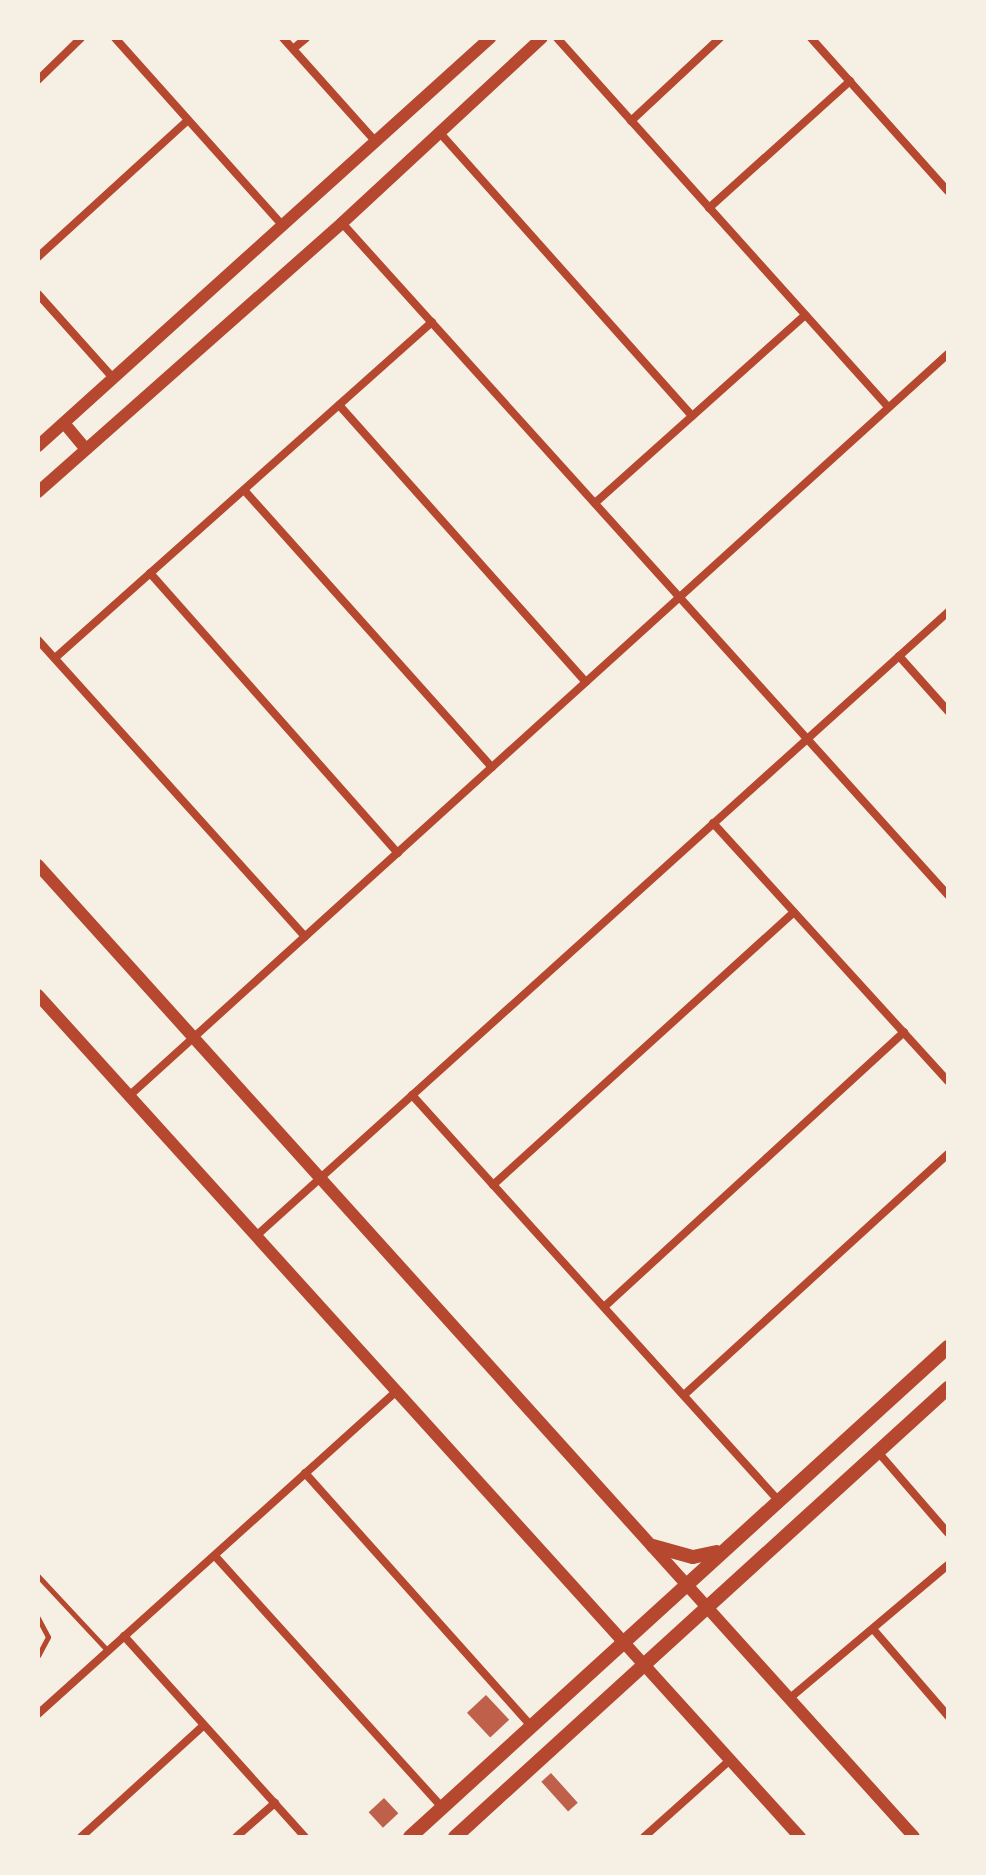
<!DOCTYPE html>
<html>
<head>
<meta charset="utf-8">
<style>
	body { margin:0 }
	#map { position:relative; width:986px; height:1875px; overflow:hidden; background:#f6efe4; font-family:Overpass,sans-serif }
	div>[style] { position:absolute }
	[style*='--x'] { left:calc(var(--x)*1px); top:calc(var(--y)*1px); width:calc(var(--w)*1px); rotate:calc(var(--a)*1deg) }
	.building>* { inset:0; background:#bf614a; transform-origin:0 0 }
	.service>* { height:5px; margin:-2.5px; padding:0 2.5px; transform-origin:2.5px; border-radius:2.5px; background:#b5482f }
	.minor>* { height:8px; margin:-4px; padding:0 4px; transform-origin:4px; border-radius:4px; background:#b5482f }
	.tertiary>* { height:12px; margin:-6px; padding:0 6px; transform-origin:6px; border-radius:6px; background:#b5482f }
	.secondary>* { height:14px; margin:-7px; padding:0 7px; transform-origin:7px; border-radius:7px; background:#b5482f }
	span { translate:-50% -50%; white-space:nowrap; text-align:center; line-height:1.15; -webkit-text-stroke:8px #f6efe4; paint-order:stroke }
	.frame { position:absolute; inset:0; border:40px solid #f6efe4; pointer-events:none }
</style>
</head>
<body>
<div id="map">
	<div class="building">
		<i style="left:486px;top:1695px;width:34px;height:26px;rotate:47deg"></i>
		<i style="left:551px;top:1773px;width:40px;height:13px;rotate:48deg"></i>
		<i style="left:384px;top:1798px;width:21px;height:21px;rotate:47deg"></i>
	</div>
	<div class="service">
		<i style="--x:38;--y:1576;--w:103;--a:47"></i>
		<i style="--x:38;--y:1618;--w:21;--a:62"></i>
		<i style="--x:48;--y:1637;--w:21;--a:118"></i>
	</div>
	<div class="minor">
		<i style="--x:115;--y:38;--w:251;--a:48.2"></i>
		<i style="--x:283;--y:38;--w:138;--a:48.2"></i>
		<i style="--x:557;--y:38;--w:496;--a:48.1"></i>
		<i style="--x:811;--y:38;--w:205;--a:48.2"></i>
		<i style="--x:293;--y:49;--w:17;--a:-40"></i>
		<i style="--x:38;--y:80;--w:60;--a:-44.3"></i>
		<i style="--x:631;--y:121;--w:122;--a:-43"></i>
		<i style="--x:440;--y:133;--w:379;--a:48.3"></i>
		<i style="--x:709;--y:208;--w:190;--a:-42"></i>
		<i style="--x:342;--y:223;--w:905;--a:47.96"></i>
		<i style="--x:38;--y:257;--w:203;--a:-42.4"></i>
		<i style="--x:38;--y:294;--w:114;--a:48.2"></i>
		<i style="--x:339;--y:405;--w:371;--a:48.3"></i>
		<i style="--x:244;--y:490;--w:372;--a:48.2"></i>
		<i style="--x:595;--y:503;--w:282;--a:-41.8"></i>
		<i style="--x:150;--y:573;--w:374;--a:48.5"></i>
		<i style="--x:38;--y:640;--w:399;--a:48"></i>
		<i style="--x:899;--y:656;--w:74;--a:48.3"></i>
		<i style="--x:55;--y:658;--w:505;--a:-41.71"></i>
		<i style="--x:713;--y:823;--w:349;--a:47.7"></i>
		<i style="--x:412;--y:1095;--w:546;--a:47.9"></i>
		<i style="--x:129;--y:1096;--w:1105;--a:-42.18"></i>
		<i style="--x:493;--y:1185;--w:406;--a:-42.2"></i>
		<i style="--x:256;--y:1236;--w:932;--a:-42.04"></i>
		<i style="--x:604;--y:1307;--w:407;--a:-42.5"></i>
		<i style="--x:684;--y:1395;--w:357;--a:-42.4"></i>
		<i style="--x:878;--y:1452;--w:107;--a:49.2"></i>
		<i style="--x:305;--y:1473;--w:339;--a:48.2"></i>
		<i style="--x:215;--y:1556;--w:340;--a:47.9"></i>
		<i style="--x:873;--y:1629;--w:115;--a:49.2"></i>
		<i style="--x:124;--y:1636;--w:270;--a:48"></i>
		<i style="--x:790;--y:1698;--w:207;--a:-40.1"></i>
		<i style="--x:38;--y:1714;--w:483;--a:-42"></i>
		<i style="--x:81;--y:1837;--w:166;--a:-42.3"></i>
		<i style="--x:236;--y:1837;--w:52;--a:-41.1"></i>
		<i style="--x:644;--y:1837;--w:115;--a:-41.8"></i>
	</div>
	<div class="tertiary">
		<i style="--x:64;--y:423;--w:34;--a:50"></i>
		<i style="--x:38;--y:446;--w:609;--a:-42.07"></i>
		<i style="--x:38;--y:492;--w:406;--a:-41.5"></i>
		<i style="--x:342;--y:223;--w:272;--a:-42.8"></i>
		<i style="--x:38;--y:865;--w:1308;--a:47.97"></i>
		<i style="--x:38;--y:995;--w:1136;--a:47.86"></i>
	</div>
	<div class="secondary">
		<i style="--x:653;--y:1546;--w:41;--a:15.4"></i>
		<i style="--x:693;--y:1557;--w:24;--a:-12"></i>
		<i style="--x:410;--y:1837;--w:728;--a:-42.33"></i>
		<i style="--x:455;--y:1837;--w:667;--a:-42.33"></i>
	</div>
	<div class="frame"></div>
</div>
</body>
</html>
